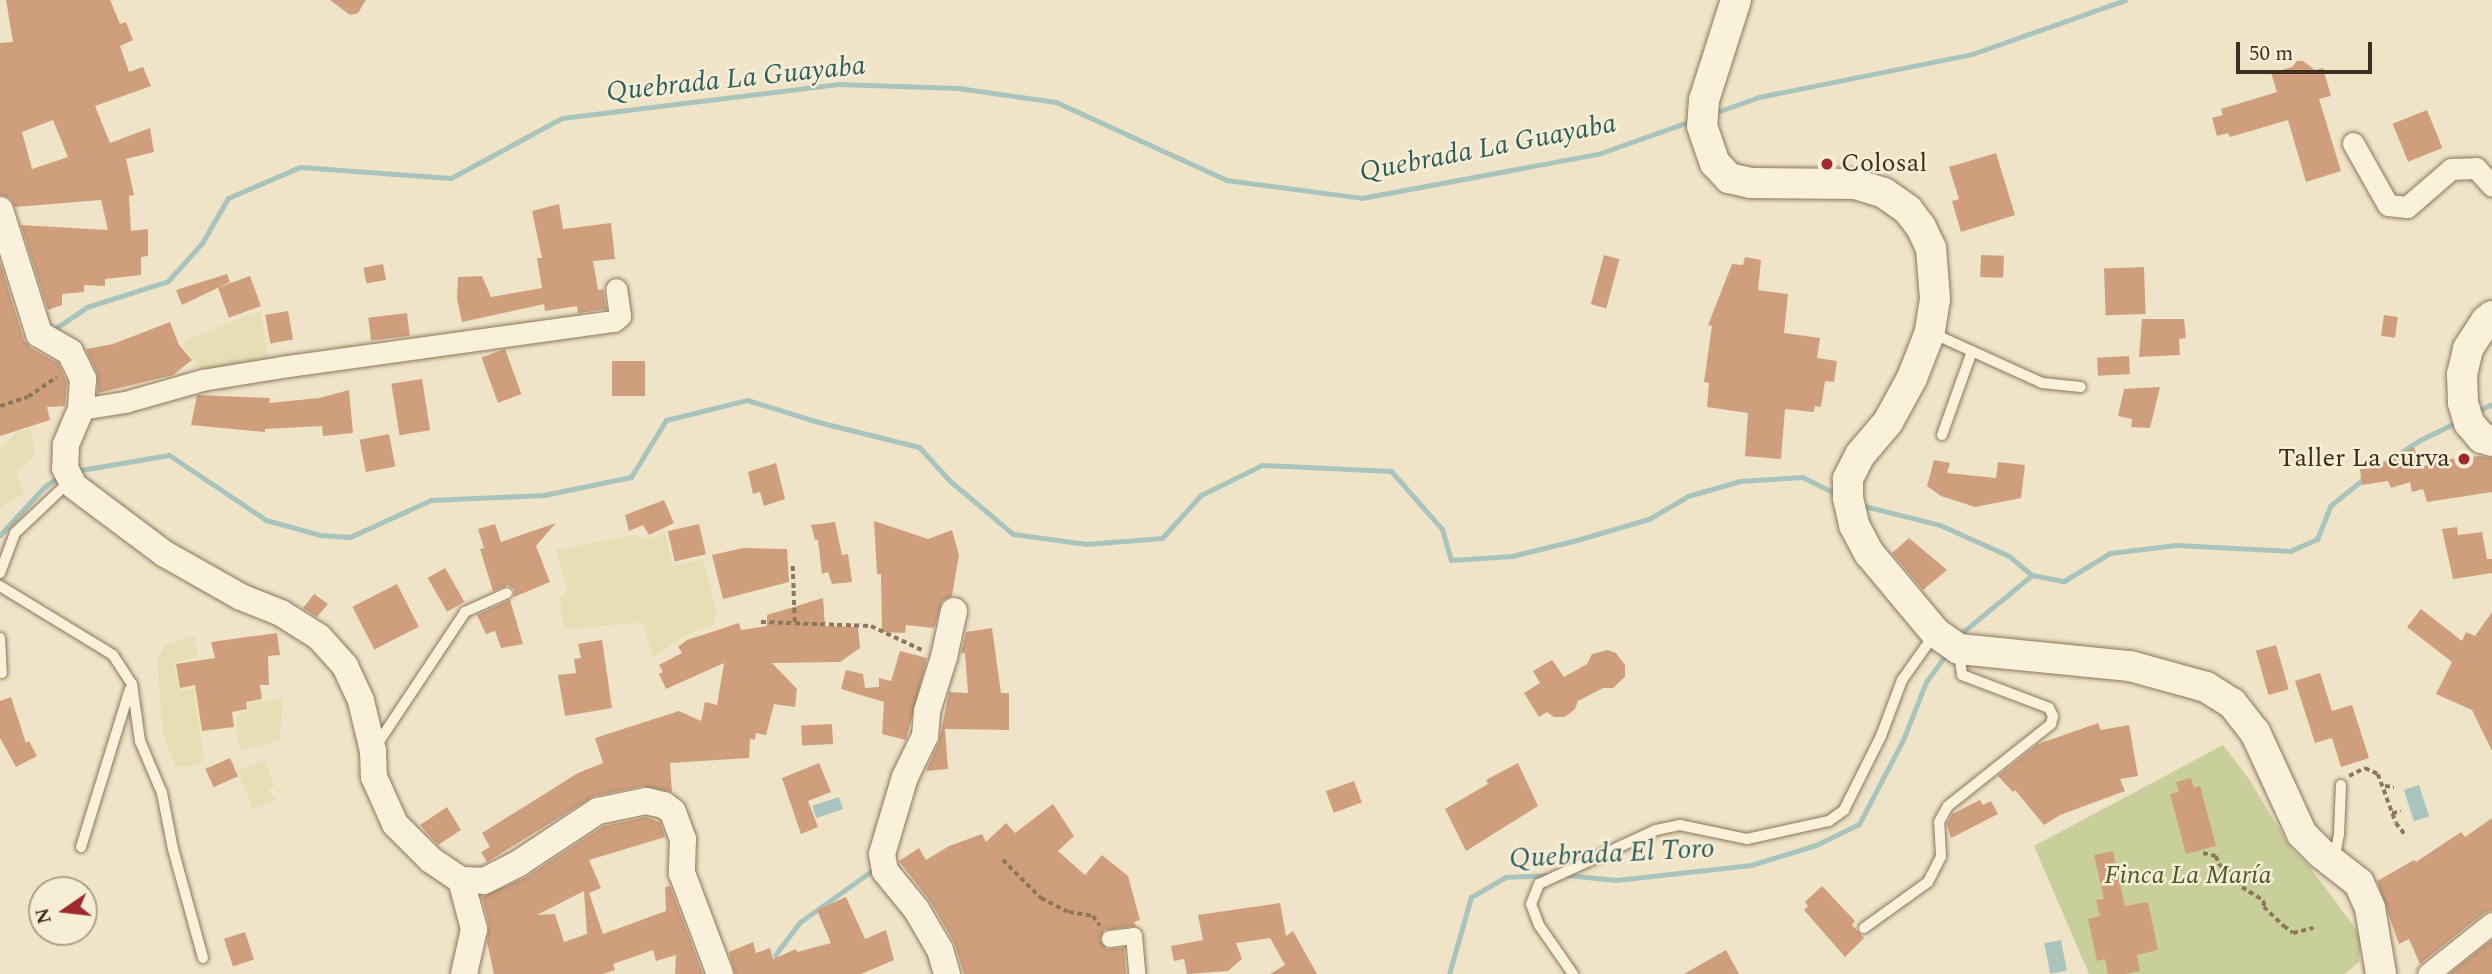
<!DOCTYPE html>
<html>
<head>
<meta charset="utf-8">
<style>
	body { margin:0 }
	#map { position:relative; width:2492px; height:974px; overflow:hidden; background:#f0e4c8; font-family:Spectral,serif }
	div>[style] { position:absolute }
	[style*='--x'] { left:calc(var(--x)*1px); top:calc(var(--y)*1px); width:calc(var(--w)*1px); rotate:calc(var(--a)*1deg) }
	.farmland>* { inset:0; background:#e6deb5 }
	.green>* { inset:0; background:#c9cf9b }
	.water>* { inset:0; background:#a9c4bc; transform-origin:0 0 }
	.stream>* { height:5px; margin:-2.5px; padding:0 2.5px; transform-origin:2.5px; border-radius:2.5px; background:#a9c4bc }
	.building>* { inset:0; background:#cf9f7d; transform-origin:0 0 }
	.path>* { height:3.5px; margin-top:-1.75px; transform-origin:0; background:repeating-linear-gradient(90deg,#8d765c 0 5px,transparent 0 8.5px) }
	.roads { filter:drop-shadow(0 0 2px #8d765c) drop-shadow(0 0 2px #8d765c) }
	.service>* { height:10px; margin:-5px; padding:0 5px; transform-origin:5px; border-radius:5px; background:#faf1dc }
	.pedestrian>* { height:16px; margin:-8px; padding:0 8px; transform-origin:8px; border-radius:8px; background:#faf1dc }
	.minor>* { height:21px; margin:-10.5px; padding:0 10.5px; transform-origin:10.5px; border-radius:10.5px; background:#faf1dc }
	.tertiary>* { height:26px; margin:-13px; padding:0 13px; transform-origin:13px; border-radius:13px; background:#faf1dc }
	.secondary>* { height:30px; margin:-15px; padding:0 15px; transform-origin:15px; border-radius:15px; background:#faf1dc }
	.dots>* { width:19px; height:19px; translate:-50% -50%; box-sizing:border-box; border:4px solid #f7eed8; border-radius:50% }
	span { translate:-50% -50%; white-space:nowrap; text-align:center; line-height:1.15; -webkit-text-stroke:5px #f7eed8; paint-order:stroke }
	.poi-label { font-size:26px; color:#3d2e20 }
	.left { translate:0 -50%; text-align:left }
	.right { translate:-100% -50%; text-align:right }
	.park-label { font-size:26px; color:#4d5a26; font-style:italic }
	.water-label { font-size:28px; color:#2f5d5a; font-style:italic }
	.north { position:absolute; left:28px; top:876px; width:70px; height:70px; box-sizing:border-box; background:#f7eed8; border:2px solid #ada18e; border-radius:50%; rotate:256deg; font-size:19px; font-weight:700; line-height:28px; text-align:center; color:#3d2e20 }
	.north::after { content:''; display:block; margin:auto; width:24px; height:32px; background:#9e2a2b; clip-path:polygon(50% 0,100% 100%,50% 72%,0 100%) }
	.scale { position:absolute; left:2236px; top:42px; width:136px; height:32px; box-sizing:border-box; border:4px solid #3d2e20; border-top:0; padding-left:9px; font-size:21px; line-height:24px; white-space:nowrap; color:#3d2e20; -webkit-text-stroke:5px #f7eed8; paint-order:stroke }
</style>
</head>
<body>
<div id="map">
	<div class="farmland">
		<i style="clip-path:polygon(260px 311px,269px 365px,206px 375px,183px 345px,187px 340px)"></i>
		<i style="clip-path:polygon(30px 428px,35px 456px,16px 472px,24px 493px,0 508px,0 448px,16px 433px)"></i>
		<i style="clip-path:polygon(665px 533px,673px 566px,703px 559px,716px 610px,715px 624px,681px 637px,653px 658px,643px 622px,564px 630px,560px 597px,568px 591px,555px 550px,636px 535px,646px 539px)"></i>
		<i style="clip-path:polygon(194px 635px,198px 657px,174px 663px,179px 691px,194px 689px,204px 761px,187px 767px,176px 766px,163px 735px,157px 660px,166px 645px)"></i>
		<i style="clip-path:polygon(283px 698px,280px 740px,240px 751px,236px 732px,238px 713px,248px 711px,248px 703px)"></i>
		<i style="clip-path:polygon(264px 760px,275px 786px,268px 789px,276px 800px,253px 809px,238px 771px)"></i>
	</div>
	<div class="green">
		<i style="clip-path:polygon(2223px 745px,2249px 779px,2292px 850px,2309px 866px,2361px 936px,2359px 962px,2345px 974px,2089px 974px,2034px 846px)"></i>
	</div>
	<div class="water">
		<i style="left:2419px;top:785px;width:33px;height:16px;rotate:72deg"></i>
		<i style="left:839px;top:797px;width:13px;height:28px;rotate:72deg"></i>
		<i style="left:2061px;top:940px;width:31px;height:17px;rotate:79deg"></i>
	</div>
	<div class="stream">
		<i style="--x:1714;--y:113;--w:48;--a:-19.6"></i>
		<i style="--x:1759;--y:97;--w:217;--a:-11.4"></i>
		<i style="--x:1972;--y:54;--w:162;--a:-19.4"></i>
		<i style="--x:50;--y:332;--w:45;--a:-34"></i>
		<i style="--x:87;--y:307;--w:85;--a:-17.8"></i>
		<i style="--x:168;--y:281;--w:51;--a:-48.2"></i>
		<i style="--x:202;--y:243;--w:52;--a:-60"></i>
		<i style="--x:228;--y:198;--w:78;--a:-23.3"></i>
		<i style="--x:300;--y:167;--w:151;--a:4.2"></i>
		<i style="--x:451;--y:178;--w:126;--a:-28.4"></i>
		<i style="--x:562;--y:118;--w:278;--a:-7"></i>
		<i style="--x:838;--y:84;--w:120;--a:1.9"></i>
		<i style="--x:958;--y:88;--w:99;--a:8.1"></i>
		<i style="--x:1056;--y:102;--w:187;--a:24.6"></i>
		<i style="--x:1226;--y:180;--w:137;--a:7.5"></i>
		<i style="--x:1362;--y:198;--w:240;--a:-10.6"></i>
		<i style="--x:1598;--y:154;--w:96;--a:-19.6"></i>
		<i style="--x:2474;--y:413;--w:20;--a:-27"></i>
		<i style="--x:2377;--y:468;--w:51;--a:-33.1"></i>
		<i style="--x:2420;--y:440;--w:43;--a:-26"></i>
		<i style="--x:75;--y:471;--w:95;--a:-9.7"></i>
		<i style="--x:169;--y:455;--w:117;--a:33.8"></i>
		<i style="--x:266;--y:520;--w:56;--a:15.5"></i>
		<i style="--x:320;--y:535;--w:30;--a:4"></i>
		<i style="--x:350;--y:537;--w:89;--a:-24.6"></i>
		<i style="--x:431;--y:500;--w:113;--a:-2.5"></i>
		<i style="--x:544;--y:495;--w:89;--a:-11.7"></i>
		<i style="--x:631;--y:477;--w:67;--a:-58.4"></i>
		<i style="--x:666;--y:420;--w:83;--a:-13.9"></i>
		<i style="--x:747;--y:400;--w:74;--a:17.2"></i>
		<i style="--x:818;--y:422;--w:104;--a:13.9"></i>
		<i style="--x:919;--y:447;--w:46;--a:47.6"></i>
		<i style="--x:950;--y:481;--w:82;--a:40.1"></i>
		<i style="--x:1013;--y:534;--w:74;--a:7.8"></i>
		<i style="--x:1086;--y:544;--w:76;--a:-4.5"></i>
		<i style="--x:1162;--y:538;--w:58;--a:-47.8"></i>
		<i style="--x:1201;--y:495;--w:68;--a:-26.2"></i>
		<i style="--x:1262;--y:465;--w:129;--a:2.7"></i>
		<i style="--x:1391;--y:471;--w:77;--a:48.7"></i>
		<i style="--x:1442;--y:529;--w:32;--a:74"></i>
		<i style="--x:1451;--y:560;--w:61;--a:-3.8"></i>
		<i style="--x:1512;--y:556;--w:67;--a:-13.8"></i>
		<i style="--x:1577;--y:540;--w:75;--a:-16.3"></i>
		<i style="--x:1649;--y:519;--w:45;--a:-30.5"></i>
		<i style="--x:1688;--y:496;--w:54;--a:-16.1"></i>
		<i style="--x:1740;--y:481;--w:62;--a:-3.7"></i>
		<i style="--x:1802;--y:477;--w:34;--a:26"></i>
		<i style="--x:1860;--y:505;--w:82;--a:14"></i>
		<i style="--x:1940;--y:525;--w:76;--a:24.2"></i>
		<i style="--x:2009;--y:556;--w:30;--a:40"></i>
		<i style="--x:2032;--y:575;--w:33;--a:11"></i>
		<i style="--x:2064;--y:581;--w:54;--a:-31.3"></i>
		<i style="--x:2110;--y:553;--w:66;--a:-6.9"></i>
		<i style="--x:2176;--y:545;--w:114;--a:3"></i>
		<i style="--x:2290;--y:551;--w:30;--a:-24"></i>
		<i style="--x:2317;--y:539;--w:35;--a:-68"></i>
		<i style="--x:2330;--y:506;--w:48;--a:-39"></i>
		<i style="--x:0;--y:535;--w:65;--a:-47.5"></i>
		<i style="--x:44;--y:487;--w:19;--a:-35"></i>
		<i style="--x:1958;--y:636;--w:96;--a:-39.5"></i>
		<i style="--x:1567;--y:875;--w:49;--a:5.8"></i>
		<i style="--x:1616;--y:880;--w:136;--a:-6.3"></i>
		<i style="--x:1751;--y:865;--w:68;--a:-17.1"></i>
		<i style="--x:1816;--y:845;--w:48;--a:-26"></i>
		<i style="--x:1859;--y:824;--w:95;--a:-62.4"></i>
		<i style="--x:1903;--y:740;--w:62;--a:-68.4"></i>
		<i style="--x:1926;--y:682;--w:36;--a:-54"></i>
		<i style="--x:775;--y:955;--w:41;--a:-52.9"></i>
		<i style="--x:800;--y:922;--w:95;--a:-35.5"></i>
		<i style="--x:1449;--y:974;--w:80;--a:-74.1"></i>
		<i style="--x:1471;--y:897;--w:39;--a:-30"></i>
		<i style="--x:1505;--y:877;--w:45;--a:-2.5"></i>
	</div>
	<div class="building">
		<i style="clip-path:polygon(evenodd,6px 0,110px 0,120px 24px,126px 22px,133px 40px,120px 46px,129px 72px,143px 67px,151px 86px,95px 106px,110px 143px,150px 128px,154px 152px,126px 159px,134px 195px,129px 196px,131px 231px,148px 229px,148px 256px,141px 257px,141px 275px,105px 279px,105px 286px,84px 285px,84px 292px,62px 294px,62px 305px,48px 310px,21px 225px,108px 230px,101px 200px,15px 207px,10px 198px,0 195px,0 43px,13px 42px,6px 0,53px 120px,68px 157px,32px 169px,22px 132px,53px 120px)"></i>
		<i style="clip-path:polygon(330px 0,366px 0,358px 13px,350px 15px)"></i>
		<i style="clip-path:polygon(2297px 61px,2303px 61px,2315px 70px,2323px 68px,2331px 96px,2319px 99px,2341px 171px,2306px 182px,2288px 120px,2230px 137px,2228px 133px,2217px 136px,2212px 118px,2223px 115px,2221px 109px,2277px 92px,2271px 73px,2292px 67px)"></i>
		<i style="left:2427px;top:110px;width:41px;height:37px;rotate:68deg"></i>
		<i style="clip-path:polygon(1996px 153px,2015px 215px,1961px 232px,1952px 201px,1959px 199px,1949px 167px)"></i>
		<i style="clip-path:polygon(559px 204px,563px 229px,611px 223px,615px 259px,593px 261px,598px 290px,603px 289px,606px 309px,578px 313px,577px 306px,545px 311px,544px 304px,462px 322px,457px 299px,458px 277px,482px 276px,491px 297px,542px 288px,537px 258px,542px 258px,532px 211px)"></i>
		<i style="left:1604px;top:255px;width:16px;height:51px;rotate:15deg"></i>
		<i style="left:1981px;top:255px;width:23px;height:22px;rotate:2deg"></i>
		<i style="clip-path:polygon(1745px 257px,1761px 260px,1758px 290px,1788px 294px,1784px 333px,1820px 338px,1817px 358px,1837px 361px,1834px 382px,1825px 381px,1821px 407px,1815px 406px,1814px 412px,1785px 409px,1781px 459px,1745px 456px,1748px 413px,1707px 407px,1709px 383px,1704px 382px,1712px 326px,1708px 325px,1732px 264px,1743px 265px)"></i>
		<i style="clip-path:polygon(0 262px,24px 340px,31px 348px,58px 363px,67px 382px,65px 406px,47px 407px,50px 420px,0 436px)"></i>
		<i style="left:383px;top:264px;width:16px;height:20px;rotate:79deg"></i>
		<i style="left:2144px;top:267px;width:47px;height:40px;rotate:88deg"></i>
		<i style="clip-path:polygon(227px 274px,230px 282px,182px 305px,176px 290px)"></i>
		<i style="left:250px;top:276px;width:32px;height:34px;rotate:70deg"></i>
		<i style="left:288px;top:311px;width:29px;height:23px;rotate:80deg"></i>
		<i style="left:407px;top:313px;width:23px;height:39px;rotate:83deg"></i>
		<i style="left:2384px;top:315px;width:14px;height:21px;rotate:8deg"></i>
		<i style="clip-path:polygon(2142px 319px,2184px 319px,2186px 338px,2179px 339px,2180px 355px,2139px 357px)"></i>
		<i style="clip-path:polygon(170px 322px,179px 345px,192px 360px,173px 375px,98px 393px,97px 373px,86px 349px,113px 344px)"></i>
		<i style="left:505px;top:349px;width:48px;height:25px;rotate:70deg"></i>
		<i style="left:2129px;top:356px;width:18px;height:32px;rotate:87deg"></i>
		<i style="left:612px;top:361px;width:33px;height:35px"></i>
		<i style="left:422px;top:379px;width:52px;height:31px;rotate:81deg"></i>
		<i style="clip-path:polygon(2160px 387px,2150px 428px,2131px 427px,2132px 419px,2118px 416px,2124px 389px)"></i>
		<i style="clip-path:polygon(349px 390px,353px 433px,323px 436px,322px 426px,265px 429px,265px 432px,191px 425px,197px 395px,270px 398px,269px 403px,319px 398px)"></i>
		<i style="left:389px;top:434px;width:33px;height:30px;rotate:79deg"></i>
		<i style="clip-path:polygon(2414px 447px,2421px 467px,2449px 459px,2480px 456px,2492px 458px,2492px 492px,2427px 502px,2423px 489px,2412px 492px,2410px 482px,2391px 488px,2388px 481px,2362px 485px,2360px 469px,2373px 468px)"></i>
		<i style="clip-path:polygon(1934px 460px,1950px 463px,1947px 473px,1996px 478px,1998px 462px,2025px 465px,2021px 498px,1975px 507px,1941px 496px,1927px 486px)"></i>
		<i style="clip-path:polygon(776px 463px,785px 499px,764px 506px,760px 492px,753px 494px,748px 472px)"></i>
		<i style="clip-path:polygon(664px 500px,674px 523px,649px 535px,643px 525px,629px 531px,625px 515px)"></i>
		<i style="clip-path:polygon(874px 521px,928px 539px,952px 530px,959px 555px,952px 596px,942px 601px,934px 628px,906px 625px,905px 633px,882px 632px,881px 574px,877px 574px)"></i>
		<i style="clip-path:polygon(835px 522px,842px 555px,848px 554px,852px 582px,832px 584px,828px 572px,822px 574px,818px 540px,815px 540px,811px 525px)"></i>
		<i style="clip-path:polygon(556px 523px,536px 546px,550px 582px,514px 597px,514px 589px,508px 585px,493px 591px,480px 549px,484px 548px,478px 529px,495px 524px,501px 542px)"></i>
		<i style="left:699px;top:524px;width:31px;height:32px;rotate:77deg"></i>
		<i style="clip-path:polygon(2457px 527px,2458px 535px,2482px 532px,2487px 559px,2492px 559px,2492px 573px,2453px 579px,2442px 529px)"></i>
		<i style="clip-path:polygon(1909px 538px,1947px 570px,1923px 590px,1892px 553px)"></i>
		<i style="clip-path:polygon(743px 548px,787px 549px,789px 582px,723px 599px,712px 555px)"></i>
		<i style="left:445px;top:568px;width:39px;height:20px;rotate:60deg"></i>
		<i style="left:397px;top:584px;width:48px;height:50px;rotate:63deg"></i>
		<i style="clip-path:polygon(314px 594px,328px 604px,317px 617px,303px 608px)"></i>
		<i style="clip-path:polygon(823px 598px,825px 626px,858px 627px,860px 648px,840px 662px,772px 663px,797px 689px,795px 707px,774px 704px,766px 735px,756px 733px,755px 740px,750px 739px,749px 758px,670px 763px,672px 792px,643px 786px,594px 796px,487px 862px,481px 852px,490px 847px,482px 833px,578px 773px,603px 763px,595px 738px,679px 711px,701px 721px,705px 702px,717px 705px,724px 663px,666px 689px,659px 674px,663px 672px,659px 665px,682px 653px,678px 647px,687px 640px,739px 623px,741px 630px,767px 626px,767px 615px)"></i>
		<i style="clip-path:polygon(510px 600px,523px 644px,501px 648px,495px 631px,486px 634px,477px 615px)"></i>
		<i style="clip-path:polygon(2421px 609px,2462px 641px,2466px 632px,2475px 636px,2492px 612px,2492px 751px,2472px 710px,2436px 694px,2452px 662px,2407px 627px)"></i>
		<i style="clip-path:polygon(992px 628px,1001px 693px,1009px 693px,1009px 730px,945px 729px,948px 769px,926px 771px,939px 742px,949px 692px,968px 693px,965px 653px,961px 653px,966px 632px)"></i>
		<i style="clip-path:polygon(277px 633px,280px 655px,268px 656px,269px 685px,260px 685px,262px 699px,246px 702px,247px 709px,232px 712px,234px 727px,202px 731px,195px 685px,180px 688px,176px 664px,215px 658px,211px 642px)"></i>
		<i style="clip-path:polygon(602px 640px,612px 708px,565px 716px,558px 675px,576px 673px,574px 659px,581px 658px,578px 644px)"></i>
		<i style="left:2276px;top:645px;width:46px;height:21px;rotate:74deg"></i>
		<i style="clip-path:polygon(1608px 650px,1616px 653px,1625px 665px,1625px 677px,1613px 688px,1603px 688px,1578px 701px,1575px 709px,1565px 717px,1554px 717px,1547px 712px,1539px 717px,1524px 693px,1540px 683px,1533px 671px,1552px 660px,1564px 677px,1587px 664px,1592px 654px)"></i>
		<i style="clip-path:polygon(900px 651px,927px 658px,906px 740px,882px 734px,884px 702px,841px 689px,846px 670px,863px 674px,865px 688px,879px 687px,879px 678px,891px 681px)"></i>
		<i style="clip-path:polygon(2320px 673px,2332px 711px,2352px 705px,2369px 758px,2341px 767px,2332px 738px,2315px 743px,2295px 681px)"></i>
		<i style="clip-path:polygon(11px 697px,26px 743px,29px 741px,37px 756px,16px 767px,0 738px,0 701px)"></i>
		<i style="clip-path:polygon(2098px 723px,2101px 730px,2129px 725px,2138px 776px,2120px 779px,2125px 791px,2060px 815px,2044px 825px,2015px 790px,2013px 792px,1998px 776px,2038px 744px)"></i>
		<i style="left:832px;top:724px;width:20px;height:31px;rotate:87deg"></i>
		<i style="left:230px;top:758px;width:20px;height:27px;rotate:66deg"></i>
		<i style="clip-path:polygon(819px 763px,831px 792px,808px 801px,818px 827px,801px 834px,782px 778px)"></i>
		<i style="clip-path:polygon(1518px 763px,1538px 806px,1466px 851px,1445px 809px,1488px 784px,1486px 780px)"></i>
		<i style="clip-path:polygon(2191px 778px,2194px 788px,2200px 786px,2216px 846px,2186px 854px,2170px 794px,2179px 792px,2176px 782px)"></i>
		<i style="left:1354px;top:781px;width:23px;height:30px;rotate:70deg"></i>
		<i style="clip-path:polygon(1980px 800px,1983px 805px,1991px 801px,1998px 814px,1951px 838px,1947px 824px,1952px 814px)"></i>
		<i style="clip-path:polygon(1053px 804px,1074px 836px,1058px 851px,1085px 875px,1102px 855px,1128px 876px,1140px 920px,1134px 922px,1136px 926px,1104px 930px,1100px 940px,1107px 949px,1124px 948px,1126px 974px,964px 974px,954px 942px,930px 901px,899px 861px,919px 848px,926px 860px,949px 846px,982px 834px,986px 842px,1006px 823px,1015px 833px)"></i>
		<i style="clip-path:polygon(447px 807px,461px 830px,438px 845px,420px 825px)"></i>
		<i style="clip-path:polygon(evenodd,646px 817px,660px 822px,665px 837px,589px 860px,601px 888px,589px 893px,603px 934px,666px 911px,665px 887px,670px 886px,703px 974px,675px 974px,676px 955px,656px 961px,653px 950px,613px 964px,615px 970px,603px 974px,494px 974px,487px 942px,489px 925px,482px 897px,526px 877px,604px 826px,646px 817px,584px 891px,587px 934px,564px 942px,555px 914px,537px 915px,584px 891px)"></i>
		<i style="clip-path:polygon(2492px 818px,2492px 910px,2484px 913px,2420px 964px,2409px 939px,2399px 944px,2377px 881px,2414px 860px,2416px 862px,2461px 832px,2465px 837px)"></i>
		<i style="clip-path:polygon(2113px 851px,2125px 906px,2148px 902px,2158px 950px,2137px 955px,2140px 971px,2125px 974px,2108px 974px,2105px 959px,2097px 961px,2088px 919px,2100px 916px,2096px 900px,2104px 899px,2094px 855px)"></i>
		<i style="clip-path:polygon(1822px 886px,1855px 921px,1852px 925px,1864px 938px,1845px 957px,1804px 910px,1808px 906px,1805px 902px)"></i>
		<i style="clip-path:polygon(846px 897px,865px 939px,886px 930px,894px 960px,861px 974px,735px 974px,729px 952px,753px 942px,756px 953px,770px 948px,773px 959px,796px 949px,797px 952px,831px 943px,817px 910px)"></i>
		<i style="clip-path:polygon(1280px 903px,1286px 936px,1293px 931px,1317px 974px,1270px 974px,1285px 965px,1270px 938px,1236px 943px,1242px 959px,1228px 971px,1187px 974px,1184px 959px,1174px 961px,1171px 946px,1203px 940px,1198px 915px)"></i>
		<i style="left:245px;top:932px;width:29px;height:22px;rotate:72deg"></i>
		<i style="clip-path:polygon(2492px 940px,2492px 974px,2449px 974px)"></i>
		<i style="clip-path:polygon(1726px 950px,1739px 974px,1684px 974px)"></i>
	</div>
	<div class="path">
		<i style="--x:0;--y:406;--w:29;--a:-18"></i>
		<i style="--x:28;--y:397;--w:35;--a:-35"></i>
		<i style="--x:793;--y:566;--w:56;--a:88"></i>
		<i style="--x:761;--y:622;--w:110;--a:2.1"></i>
		<i style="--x:871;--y:626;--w:56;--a:25.2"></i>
		<i style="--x:2349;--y:776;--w:18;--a:-27"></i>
		<i style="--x:2365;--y:768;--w:14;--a:25"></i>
		<i style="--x:2378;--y:774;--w:52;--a:69.8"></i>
		<i style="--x:2396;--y:823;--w:16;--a:52"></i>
		<i style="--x:2385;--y:786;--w:9;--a:6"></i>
		<i style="--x:2392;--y:813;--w:9;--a:-6"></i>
		<i style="--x:2203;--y:853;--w:13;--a:13"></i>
		<i style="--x:2216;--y:856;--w:9;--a:69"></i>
		<i style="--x:2219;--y:864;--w:27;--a:39"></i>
		<i style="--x:2240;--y:881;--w:6;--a:72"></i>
		<i style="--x:2242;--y:887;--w:26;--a:32"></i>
		<i style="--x:2264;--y:901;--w:6;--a:90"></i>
		<i style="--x:2264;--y:907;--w:28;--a:44"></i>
		<i style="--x:2284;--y:926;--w:11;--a:38"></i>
		<i style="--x:2293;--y:933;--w:21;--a:-14"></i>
		<i style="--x:1003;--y:860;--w:54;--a:45"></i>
		<i style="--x:1041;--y:898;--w:31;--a:27"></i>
		<i style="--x:1069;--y:912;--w:24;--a:9"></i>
		<i style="--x:1093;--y:916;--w:12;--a:55"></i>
	</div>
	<div class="roads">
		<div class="service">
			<i style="--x:1932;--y:333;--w:121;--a:24.4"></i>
			<i style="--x:2042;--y:383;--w:39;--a:6"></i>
			<i style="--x:1942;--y:435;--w:89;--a:-70.3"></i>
			<i style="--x:0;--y:573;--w:43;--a:-69.4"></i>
			<i style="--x:15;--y:533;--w:77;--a:-43.4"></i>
			<i style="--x:0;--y:586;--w:132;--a:31.4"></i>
			<i style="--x:113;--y:655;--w:35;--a:57"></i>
			<i style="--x:132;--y:684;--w:58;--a:82"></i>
			<i style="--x:140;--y:741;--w:56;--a:67.1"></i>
			<i style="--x:162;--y:793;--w:57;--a:78.9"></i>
			<i style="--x:173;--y:849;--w:113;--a:74.6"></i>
			<i style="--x:0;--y:638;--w:35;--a:87"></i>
			<i style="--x:376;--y:746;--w:161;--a:-56.4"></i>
			<i style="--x:465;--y:612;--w:46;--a:-24.3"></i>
			<i style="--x:81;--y:847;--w:165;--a:-72.8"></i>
			<i style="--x:2334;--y:860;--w:26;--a:-79"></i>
			<i style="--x:2339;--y:834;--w:49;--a:-87.7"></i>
			<i style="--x:1864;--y:928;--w:79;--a:-35.7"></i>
			<i style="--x:1928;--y:882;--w:29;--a:-63"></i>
			<i style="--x:1941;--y:856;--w:34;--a:-93"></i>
			<i style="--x:1939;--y:822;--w:18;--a:-61"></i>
			<i style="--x:1948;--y:806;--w:132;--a:-38.5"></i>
			<i style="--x:2051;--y:724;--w:8;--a:-76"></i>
			<i style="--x:2053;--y:716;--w:9;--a:-117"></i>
			<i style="--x:2049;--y:708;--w:93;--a:-159.2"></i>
			<i style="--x:1962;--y:675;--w:24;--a:-97"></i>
			<i style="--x:1573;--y:974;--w:60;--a:-124.8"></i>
			<i style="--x:1539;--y:925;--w:22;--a:-111"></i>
			<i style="--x:1531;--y:904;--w:22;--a:-68"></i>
			<i style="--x:1539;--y:884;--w:129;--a:-24.8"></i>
			<i style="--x:1656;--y:830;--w:25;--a:-12"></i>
			<i style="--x:1680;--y:825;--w:68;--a:11.8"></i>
			<i style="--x:1747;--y:839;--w:84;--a:-12.4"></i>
			<i style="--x:1829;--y:821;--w:19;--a:-36"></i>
			<i style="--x:1844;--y:810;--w:83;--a:-63.4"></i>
			<i style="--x:1881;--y:736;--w:60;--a:-69.4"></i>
			<i style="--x:1902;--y:680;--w:55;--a:-54.6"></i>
		</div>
		<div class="pedestrian">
			<i style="--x:1110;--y:939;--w:24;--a:-7"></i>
			<i style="--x:1134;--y:936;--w:38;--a:85"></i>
		</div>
		<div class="minor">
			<i style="--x:2353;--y:143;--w:71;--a:60.6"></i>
			<i style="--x:2388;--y:205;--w:19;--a:6"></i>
			<i style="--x:2407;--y:207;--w:58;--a:-40.8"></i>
			<i style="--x:2451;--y:169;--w:25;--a:-2"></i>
			<i style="--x:2476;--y:168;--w:24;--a:48"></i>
			<i style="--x:81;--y:409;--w:45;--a:-9"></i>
			<i style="--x:125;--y:402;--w:80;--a:-15.9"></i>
			<i style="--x:202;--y:380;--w:80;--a:-9.3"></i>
			<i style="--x:281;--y:367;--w:336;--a:-7.9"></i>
			<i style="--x:614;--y:321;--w:8;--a:-40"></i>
			<i style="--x:620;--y:316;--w:27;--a:-98"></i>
			<i style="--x:2428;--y:974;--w:82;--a:-38.6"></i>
		</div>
		<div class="tertiary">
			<i style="--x:0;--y:210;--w:130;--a:72.5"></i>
			<i style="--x:39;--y:334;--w:36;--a:30"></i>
			<i style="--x:70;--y:352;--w:30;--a:64"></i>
			<i style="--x:83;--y:379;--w:30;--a:94"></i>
			<i style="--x:81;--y:409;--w:39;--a:113"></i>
			<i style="--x:66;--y:445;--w:23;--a:92"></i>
			<i style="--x:65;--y:468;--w:20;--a:63"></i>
			<i style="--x:74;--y:486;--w:114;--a:36.8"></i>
			<i style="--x:165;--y:554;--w:87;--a:29.5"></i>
			<i style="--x:241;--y:597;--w:43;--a:21.8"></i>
			<i style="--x:281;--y:613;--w:45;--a:32.3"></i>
			<i style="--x:319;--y:637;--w:39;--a:48"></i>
			<i style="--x:345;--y:666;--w:38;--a:65"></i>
			<i style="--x:361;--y:701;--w:51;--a:76.5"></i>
			<i style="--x:373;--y:751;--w:26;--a:88"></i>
			<i style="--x:374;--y:777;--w:51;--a:65.9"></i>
			<i style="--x:395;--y:824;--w:51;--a:45"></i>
			<i style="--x:431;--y:860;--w:36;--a:34"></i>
			<i style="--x:461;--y:880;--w:23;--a:2"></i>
			<i style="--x:484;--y:881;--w:39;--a:-27"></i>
			<i style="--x:519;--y:863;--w:95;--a:-33.4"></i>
			<i style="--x:598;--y:811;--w:49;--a:-11.8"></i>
			<i style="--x:646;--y:801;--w:18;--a:13"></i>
			<i style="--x:664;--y:805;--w:11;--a:38"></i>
			<i style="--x:673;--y:812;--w:29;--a:70"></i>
			<i style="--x:683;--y:839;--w:34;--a:92"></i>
			<i style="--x:682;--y:873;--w:108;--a:69.4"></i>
			<i style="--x:461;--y:880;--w:51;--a:75.1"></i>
			<i style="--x:474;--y:929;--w:46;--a:102.5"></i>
			<i style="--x:947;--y:974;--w:25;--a:-106"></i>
			<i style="--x:940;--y:950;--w:48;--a:-120.3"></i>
			<i style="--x:916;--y:909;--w:49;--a:-129.2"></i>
			<i style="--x:885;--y:871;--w:17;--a:-100"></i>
			<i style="--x:882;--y:854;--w:80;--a:-73.4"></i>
			<i style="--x:905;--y:777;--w:46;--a:-64"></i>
			<i style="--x:925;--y:736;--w:25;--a:-85"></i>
			<i style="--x:927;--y:711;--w:57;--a:-72.5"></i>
			<i style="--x:944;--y:657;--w:47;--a:-77.7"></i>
		</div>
		<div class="secondary">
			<i style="--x:1736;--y:0;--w:105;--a:107.7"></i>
			<i style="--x:1704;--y:100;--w:26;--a:94"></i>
			<i style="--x:1702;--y:126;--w:39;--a:71"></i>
			<i style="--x:1715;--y:163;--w:21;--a:47"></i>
			<i style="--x:1729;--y:178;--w:22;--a:13"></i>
			<i style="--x:1750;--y:183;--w:105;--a:0.5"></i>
			<i style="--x:1855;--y:184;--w:30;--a:17"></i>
			<i style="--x:1884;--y:193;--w:29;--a:35"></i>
			<i style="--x:1908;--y:210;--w:21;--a:53"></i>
			<i style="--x:1921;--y:227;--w:23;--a:65"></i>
			<i style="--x:1931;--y:248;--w:51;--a:85.5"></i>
			<i style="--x:1935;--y:299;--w:33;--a:99"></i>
			<i style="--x:1930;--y:332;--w:49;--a:111.4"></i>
			<i style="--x:1912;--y:378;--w:50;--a:118.6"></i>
			<i style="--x:1888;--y:422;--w:43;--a:130.3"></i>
			<i style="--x:1860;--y:455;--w:27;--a:117"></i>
			<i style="--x:1848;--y:479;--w:19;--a:90"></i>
			<i style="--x:1848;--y:498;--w:28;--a:77"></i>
			<i style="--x:1854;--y:525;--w:32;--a:62"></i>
			<i style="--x:1869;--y:553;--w:104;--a:50.1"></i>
			<i style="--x:1936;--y:633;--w:28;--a:35"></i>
			<i style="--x:1959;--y:649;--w:172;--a:5.7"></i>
			<i style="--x:2130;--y:666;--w:79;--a:15.4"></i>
			<i style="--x:2206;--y:687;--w:31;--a:32"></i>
			<i style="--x:2232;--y:703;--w:37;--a:52"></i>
			<i style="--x:2255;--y:732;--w:112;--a:65.3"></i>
			<i style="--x:2302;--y:834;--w:28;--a:45"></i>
			<i style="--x:2322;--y:854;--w:47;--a:38.1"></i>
			<i style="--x:2359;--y:883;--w:27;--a:66"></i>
			<i style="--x:2370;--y:908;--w:67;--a:80.5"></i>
			<i style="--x:2492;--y:316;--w:8;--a:140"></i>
			<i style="--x:2486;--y:321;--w:33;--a:123"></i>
			<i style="--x:2468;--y:349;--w:26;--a:103"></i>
			<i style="--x:2462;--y:374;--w:29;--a:88"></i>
			<i style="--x:2463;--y:403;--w:21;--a:73"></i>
			<i style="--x:2469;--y:423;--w:20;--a:49"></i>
			<i style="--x:2482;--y:438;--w:10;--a:17"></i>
		</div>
	</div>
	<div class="dots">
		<i style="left:1827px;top:164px;background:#9e2a2b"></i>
		<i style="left:2464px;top:459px;background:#9e2a2b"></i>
	</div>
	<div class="poi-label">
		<span class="left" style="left:1841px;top:164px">Colosal</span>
		<span class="right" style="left:2450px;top:459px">Taller La curva</span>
	</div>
	<div class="park-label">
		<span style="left:2188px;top:876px">Finca La María</span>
	</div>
	<div class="water-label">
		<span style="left:736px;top:79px;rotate:-6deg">Quebrada La Guayaba</span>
		<span style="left:1488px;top:148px;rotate:-11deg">Quebrada La Guayaba</span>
		<span style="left:1612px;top:854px;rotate:-3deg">Quebrada El Toro</span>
	</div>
	<div class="north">N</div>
	<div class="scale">50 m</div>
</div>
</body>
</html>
